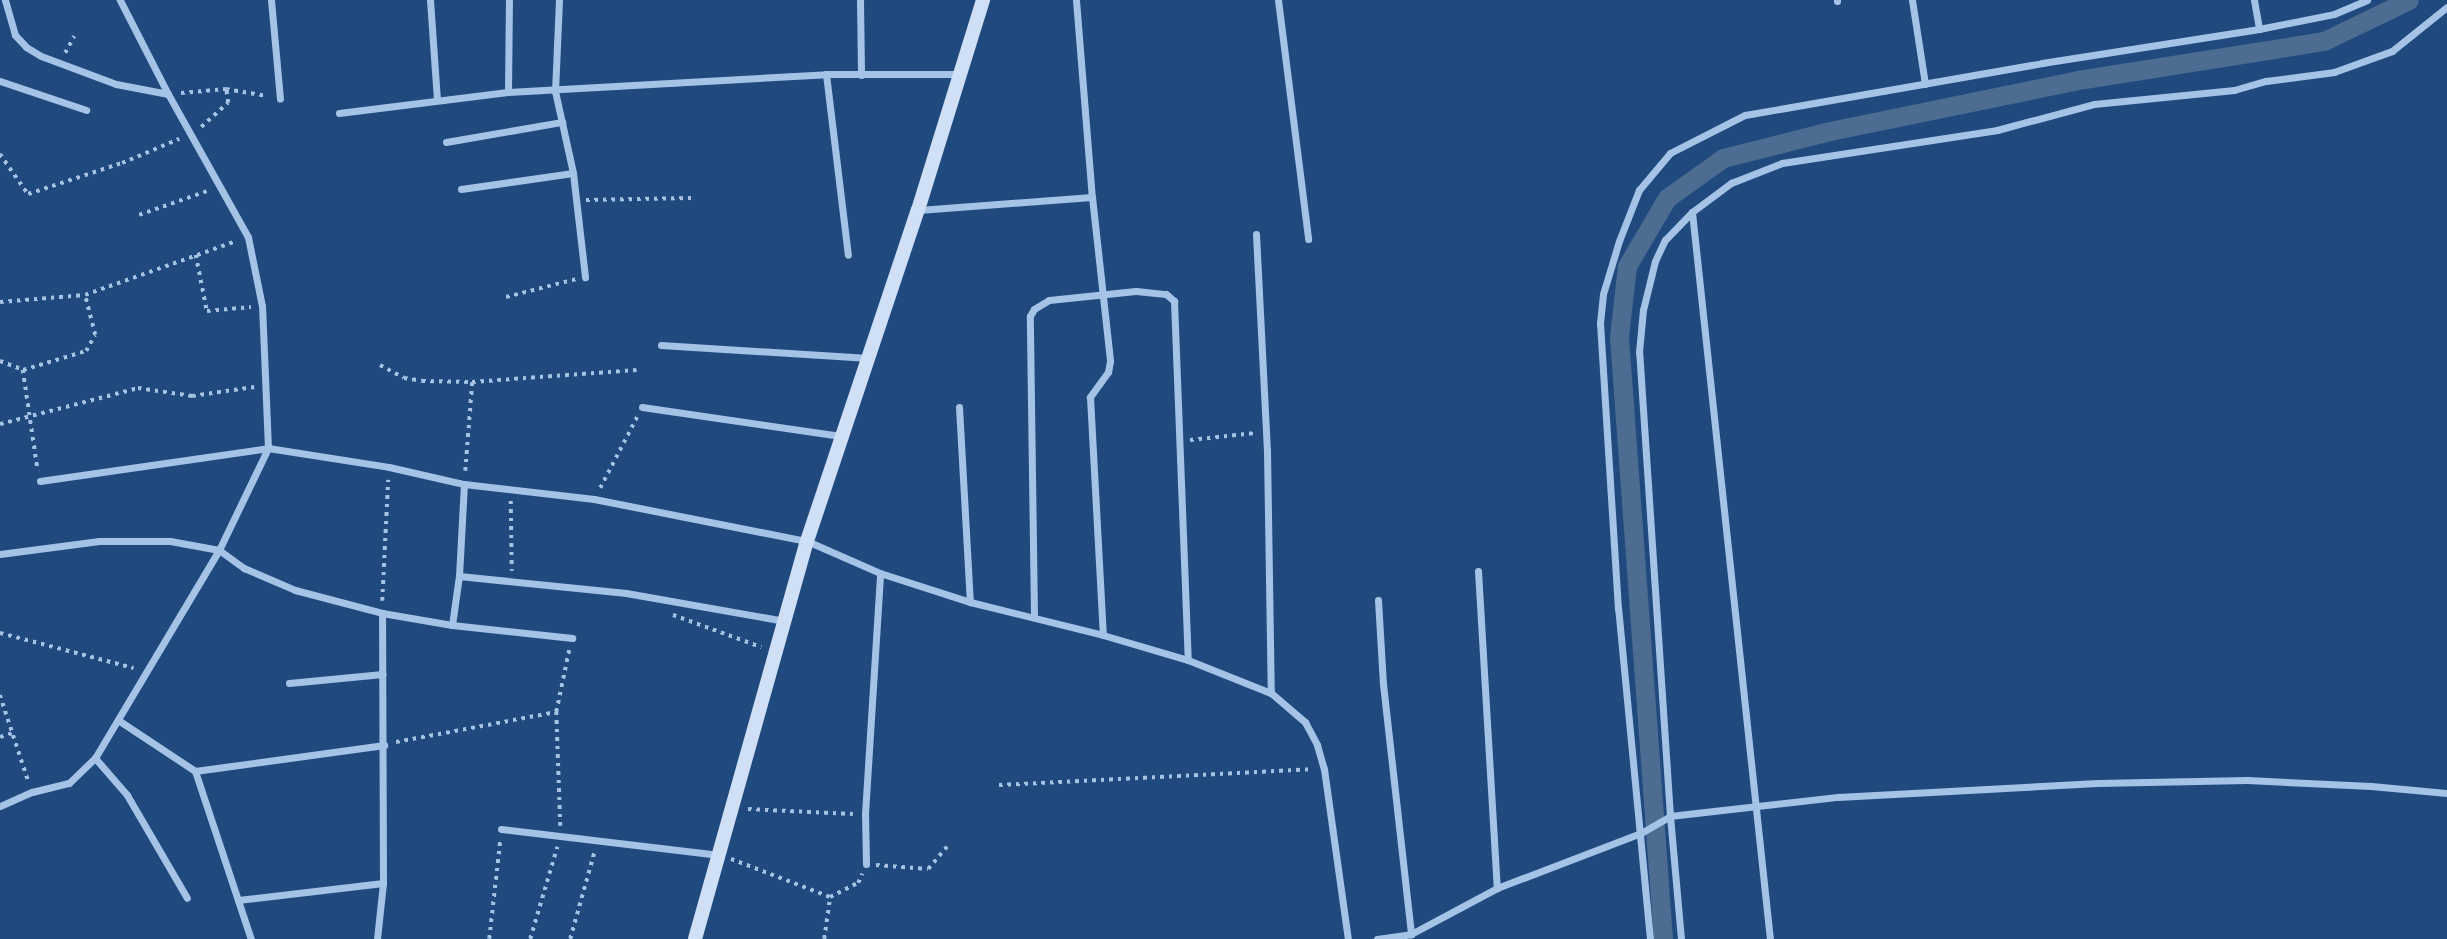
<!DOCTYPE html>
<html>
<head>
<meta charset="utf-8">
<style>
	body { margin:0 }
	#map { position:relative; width:2447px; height:939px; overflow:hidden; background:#204a7d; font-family:Karla,sans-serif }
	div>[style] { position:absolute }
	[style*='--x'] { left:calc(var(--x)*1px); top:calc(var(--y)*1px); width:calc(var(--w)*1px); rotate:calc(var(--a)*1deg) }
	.canal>* { height:19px; margin:-9.5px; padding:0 9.5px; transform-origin:9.5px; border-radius:9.5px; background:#4d6c92 }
	.path>* { height:3.5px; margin-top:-1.75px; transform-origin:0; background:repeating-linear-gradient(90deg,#a4c3e7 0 3.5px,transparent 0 8.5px) }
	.street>* { height:7px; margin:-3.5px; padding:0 3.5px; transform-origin:3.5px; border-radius:3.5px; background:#a4c3e7 }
	.secondary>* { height:14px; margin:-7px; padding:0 7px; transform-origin:7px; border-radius:7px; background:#cedff6 }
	span { translate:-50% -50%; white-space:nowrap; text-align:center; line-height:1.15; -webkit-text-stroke:6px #204a7d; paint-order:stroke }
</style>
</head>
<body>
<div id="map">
	<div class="canal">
		<i style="--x:1663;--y:939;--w:604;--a:-94.18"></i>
		<i style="--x:1619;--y:337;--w:71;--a:-83.6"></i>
		<i style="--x:1627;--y:266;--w:79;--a:-59.5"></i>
		<i style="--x:1667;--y:198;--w:69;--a:-35.5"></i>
		<i style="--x:1723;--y:158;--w:110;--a:-14.2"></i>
		<i style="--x:1830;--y:131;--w:259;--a:-11.6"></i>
		<i style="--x:2084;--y:79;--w:243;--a:-9"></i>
		<i style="--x:2324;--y:41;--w:94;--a:-25.8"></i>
	</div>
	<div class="path">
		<i style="--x:65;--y:53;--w:19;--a:-62"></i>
		<i style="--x:181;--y:93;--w:45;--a:-5.1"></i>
		<i style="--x:226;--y:89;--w:42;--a:9.7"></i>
		<i style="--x:201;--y:127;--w:36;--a:-42"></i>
		<i style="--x:228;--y:103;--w:14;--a:-98"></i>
		<i style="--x:0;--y:154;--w:49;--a:55"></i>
		<i style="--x:28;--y:194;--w:99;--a:-18.3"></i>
		<i style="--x:122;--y:163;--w:62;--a:-22.8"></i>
		<i style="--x:586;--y:200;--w:105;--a:-1.1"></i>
		<i style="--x:139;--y:215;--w:75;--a:-19.4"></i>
		<i style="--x:196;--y:255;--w:57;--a:78.9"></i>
		<i style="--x:207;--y:311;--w:44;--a:-5.2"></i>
		<i style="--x:506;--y:297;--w:72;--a:-14.4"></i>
		<i style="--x:0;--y:302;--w:85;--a:-4.7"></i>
		<i style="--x:85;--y:295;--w:161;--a:-19.6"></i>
		<i style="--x:0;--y:361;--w:25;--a:21"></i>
		<i style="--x:23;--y:370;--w:66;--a:-16.8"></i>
		<i style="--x:86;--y:351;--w:18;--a:-61"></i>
		<i style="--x:95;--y:335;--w:40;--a:-104.4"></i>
		<i style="--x:380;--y:365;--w:27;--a:28"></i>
		<i style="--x:404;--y:378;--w:18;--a:9"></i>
		<i style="--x:422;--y:381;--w:50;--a:1.1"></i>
		<i style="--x:472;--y:382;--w:165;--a:-4.2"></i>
		<i style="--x:23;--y:370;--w:102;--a:81.6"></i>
		<i style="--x:0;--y:424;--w:143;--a:-14.6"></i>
		<i style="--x:138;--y:388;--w:55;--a:8.4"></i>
		<i style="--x:192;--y:396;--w:63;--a:-8.3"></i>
		<i style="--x:1190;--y:440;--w:65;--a:-6.1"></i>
		<i style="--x:465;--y:471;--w:89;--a:-85.5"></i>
		<i style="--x:600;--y:488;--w:80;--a:-62.5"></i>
		<i style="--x:511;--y:501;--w:70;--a:89.2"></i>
		<i style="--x:382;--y:601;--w:121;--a:-87.2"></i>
		<i style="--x:673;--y:615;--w:94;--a:20"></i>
		<i style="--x:0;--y:633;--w:138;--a:14.7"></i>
		<i style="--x:0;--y:695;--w:89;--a:71.8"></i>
		<i style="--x:0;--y:737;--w:16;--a:-18"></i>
		<i style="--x:396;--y:742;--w:163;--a:-10.6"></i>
		<i style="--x:999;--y:785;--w:312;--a:-2.9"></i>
		<i style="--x:748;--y:809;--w:105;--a:2.7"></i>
		<i style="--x:560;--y:826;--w:114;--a:-92"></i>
		<i style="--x:556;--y:712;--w:63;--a:-78.2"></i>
		<i style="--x:731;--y:859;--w:106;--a:21"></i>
		<i style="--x:830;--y:897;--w:31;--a:-27"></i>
		<i style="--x:858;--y:883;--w:10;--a:-66"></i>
		<i style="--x:876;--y:865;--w:52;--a:4.4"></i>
		<i style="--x:928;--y:869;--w:30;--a:-50"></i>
		<i style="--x:489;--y:939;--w:99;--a:-83.6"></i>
		<i style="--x:530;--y:939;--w:96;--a:-73.6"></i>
		<i style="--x:570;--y:939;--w:89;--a:-74.4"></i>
		<i style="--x:824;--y:939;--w:42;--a:-81.9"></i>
	</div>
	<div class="street">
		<i style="--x:5;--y:0;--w:36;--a:74"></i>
		<i style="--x:15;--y:35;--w:16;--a:47"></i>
		<i style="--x:26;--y:47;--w:17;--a:31"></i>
		<i style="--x:41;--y:56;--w:80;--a:20.5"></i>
		<i style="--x:116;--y:84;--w:53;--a:10.9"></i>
		<i style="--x:271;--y:0;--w:99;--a:84.8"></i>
		<i style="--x:430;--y:0;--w:100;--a:86"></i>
		<i style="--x:559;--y:0;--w:91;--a:92.5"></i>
		<i style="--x:555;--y:91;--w:84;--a:77.6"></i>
		<i style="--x:573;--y:173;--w:105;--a:83.4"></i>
		<i style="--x:860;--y:0;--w:75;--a:89.2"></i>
		<i style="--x:1076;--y:0;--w:198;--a:85.4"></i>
		<i style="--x:1092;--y:197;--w:165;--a:83.7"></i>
		<i style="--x:1110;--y:361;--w:11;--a:100"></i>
		<i style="--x:1108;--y:372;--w:31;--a:126"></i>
		<i style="--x:1090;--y:397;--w:238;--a:86.9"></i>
		<i style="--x:1278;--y:0;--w:241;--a:82.8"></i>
		<i style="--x:1837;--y:0;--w:1;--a:90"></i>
		<i style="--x:1912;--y:0;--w:85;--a:81.2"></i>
		<i style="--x:2254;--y:0;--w:29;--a:80"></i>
		<i style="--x:826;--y:74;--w:182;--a:83.1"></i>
		<i style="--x:0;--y:81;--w:91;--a:18.6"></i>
		<i style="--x:508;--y:92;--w:92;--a:-89.4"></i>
		<i style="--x:339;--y:113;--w:170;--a:-7.1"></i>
		<i style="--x:508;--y:92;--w:319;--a:-3.2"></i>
		<i style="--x:826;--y:74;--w:134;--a:0"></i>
		<i style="--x:446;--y:142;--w:118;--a:-9.8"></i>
		<i style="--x:461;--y:189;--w:113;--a:-8.1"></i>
		<i style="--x:919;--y:210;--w:173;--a:-4.3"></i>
		<i style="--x:1692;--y:212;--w:731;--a:83.88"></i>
		<i style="--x:1256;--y:234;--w:217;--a:87.1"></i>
		<i style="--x:1267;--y:451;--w:242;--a:89.1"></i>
		<i style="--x:661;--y:345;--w:208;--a:3.6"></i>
		<i style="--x:642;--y:407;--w:201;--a:8.3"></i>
		<i style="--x:959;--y:407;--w:195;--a:86.8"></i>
		<i style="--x:40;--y:481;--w:230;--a:-8.2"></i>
		<i style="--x:268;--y:448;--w:122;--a:8.9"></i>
		<i style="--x:389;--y:467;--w:77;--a:12.8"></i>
		<i style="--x:464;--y:484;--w:131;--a:6.6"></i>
		<i style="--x:594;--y:499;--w:217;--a:11.2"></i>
		<i style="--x:807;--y:541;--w:80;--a:23.7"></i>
		<i style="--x:880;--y:573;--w:95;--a:17.9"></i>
		<i style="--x:970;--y:602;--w:137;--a:13.9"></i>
		<i style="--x:1103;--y:635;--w:89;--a:16.4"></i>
		<i style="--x:1188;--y:660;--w:89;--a:21.7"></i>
		<i style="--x:1271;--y:693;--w:45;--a:40.5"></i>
		<i style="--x:1305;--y:722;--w:26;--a:62"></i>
		<i style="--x:1317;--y:745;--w:25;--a:74"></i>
		<i style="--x:1324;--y:769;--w:172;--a:82"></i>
		<i style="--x:0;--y:554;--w:100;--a:-7.5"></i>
		<i style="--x:99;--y:541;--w:71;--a:0"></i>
		<i style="--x:170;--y:541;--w:50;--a:10.4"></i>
		<i style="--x:219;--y:550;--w:31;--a:36"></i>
		<i style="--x:244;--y:568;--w:56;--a:23.3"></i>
		<i style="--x:295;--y:590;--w:90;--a:14.8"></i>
		<i style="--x:382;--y:613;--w:71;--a:9.7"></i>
		<i style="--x:452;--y:625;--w:121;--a:6.2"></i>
		<i style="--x:1478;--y:571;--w:318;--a:86.6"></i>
		<i style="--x:459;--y:576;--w:168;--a:5.8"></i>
		<i style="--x:626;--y:593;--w:161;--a:10"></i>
		<i style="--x:1378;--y:600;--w:84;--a:86.6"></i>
		<i style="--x:1383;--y:684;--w:252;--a:83.6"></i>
		<i style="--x:1034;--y:617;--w:301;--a:-90.8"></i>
		<i style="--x:1030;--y:316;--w:8;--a:-60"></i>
		<i style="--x:1034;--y:309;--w:17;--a:-31"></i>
		<i style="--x:1049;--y:300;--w:87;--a:-5.9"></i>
		<i style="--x:1136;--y:291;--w:30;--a:6"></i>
		<i style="--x:1166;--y:294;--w:11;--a:41"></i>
		<i style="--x:1174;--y:301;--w:359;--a:87.8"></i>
		<i style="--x:452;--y:625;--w:49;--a:-81.9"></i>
		<i style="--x:459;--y:576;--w:92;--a:-86.9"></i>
		<i style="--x:289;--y:683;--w:94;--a:-5.5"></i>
		<i style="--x:118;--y:720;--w:92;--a:33.5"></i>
		<i style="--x:195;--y:771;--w:177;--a:71.6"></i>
		<i style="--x:95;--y:758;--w:49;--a:49.1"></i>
		<i style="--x:127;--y:795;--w:119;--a:59.8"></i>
		<i style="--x:195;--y:771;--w:191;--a:-7.8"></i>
		<i style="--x:0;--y:806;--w:35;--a:-24"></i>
		<i style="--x:32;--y:792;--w:38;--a:-14"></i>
		<i style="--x:69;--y:783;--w:36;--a:-44"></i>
		<i style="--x:95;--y:758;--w:242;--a:-59.2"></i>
		<i style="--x:219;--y:550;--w:113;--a:-64.3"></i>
		<i style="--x:268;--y:448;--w:142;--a:-92.4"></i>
		<i style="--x:262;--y:306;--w:70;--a:-101.5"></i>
		<i style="--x:248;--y:237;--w:164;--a:-119.2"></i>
		<i style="--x:168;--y:94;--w:106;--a:-117.1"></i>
		<i style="--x:501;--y:829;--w:220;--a:6.8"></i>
		<i style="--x:866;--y:864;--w:50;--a:-91.1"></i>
		<i style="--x:865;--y:814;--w:241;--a:-86.4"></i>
		<i style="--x:238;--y:900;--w:146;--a:-6.7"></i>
		<i style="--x:377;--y:939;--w:56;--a:-83.9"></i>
		<i style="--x:383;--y:883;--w:270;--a:-90.2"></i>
		<i style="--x:1377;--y:939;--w:34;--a:-8"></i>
		<i style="--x:1411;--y:934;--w:98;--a:-28.1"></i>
		<i style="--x:1497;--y:888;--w:154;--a:-20.9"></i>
		<i style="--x:1641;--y:833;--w:34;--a:-30"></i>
		<i style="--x:1670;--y:816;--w:169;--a:-6.5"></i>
		<i style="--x:1838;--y:797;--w:260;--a:-3.1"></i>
		<i style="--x:2098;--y:783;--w:149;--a:-1.2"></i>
		<i style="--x:2247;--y:780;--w:124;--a:2.8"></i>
		<i style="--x:2371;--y:786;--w:76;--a:5.3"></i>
		<i style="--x:1650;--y:939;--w:332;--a:-95.5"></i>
		<i style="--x:1618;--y:609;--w:287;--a:-93.6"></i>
		<i style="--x:1600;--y:323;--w:29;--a:-84"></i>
		<i style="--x:1603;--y:294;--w:55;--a:-73.2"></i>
		<i style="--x:1619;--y:241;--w:55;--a:-68.6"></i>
		<i style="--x:1639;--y:190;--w:48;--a:-50"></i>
		<i style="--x:1670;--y:153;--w:84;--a:-26.9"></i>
		<i style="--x:1745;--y:115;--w:302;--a:-9.9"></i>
		<i style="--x:2042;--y:63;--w:220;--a:-8.9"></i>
		<i style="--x:2259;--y:29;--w:76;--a:-11.3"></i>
		<i style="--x:2334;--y:14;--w:36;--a:-23"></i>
		<i style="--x:1681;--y:939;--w:123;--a:-95.1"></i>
		<i style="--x:1670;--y:816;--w:465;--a:-93.8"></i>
		<i style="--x:1639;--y:352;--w:42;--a:-84.6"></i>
		<i style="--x:1643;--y:310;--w:50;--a:-76.2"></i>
		<i style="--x:1655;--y:261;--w:23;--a:-65"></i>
		<i style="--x:1665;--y:240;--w:39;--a:-46"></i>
		<i style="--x:1692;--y:212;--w:49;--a:-36.6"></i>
		<i style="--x:1731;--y:183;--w:55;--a:-21.4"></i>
		<i style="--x:1782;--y:163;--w:218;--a:-8.7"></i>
		<i style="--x:1997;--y:130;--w:100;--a:-15"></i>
		<i style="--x:2094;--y:104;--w:141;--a:-5.7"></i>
		<i style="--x:2234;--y:90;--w:33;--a:-16"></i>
		<i style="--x:2266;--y:81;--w:69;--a:-7.5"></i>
		<i style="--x:2334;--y:72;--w:62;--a:-19.9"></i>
		<i style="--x:2392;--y:51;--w:70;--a:-38.7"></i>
	</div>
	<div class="secondary">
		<i style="--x:695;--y:939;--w:413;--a:-74.3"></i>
		<i style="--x:807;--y:541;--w:349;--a:-71.5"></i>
		<i style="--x:918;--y:210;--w:220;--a:-72.8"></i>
	</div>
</div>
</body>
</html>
